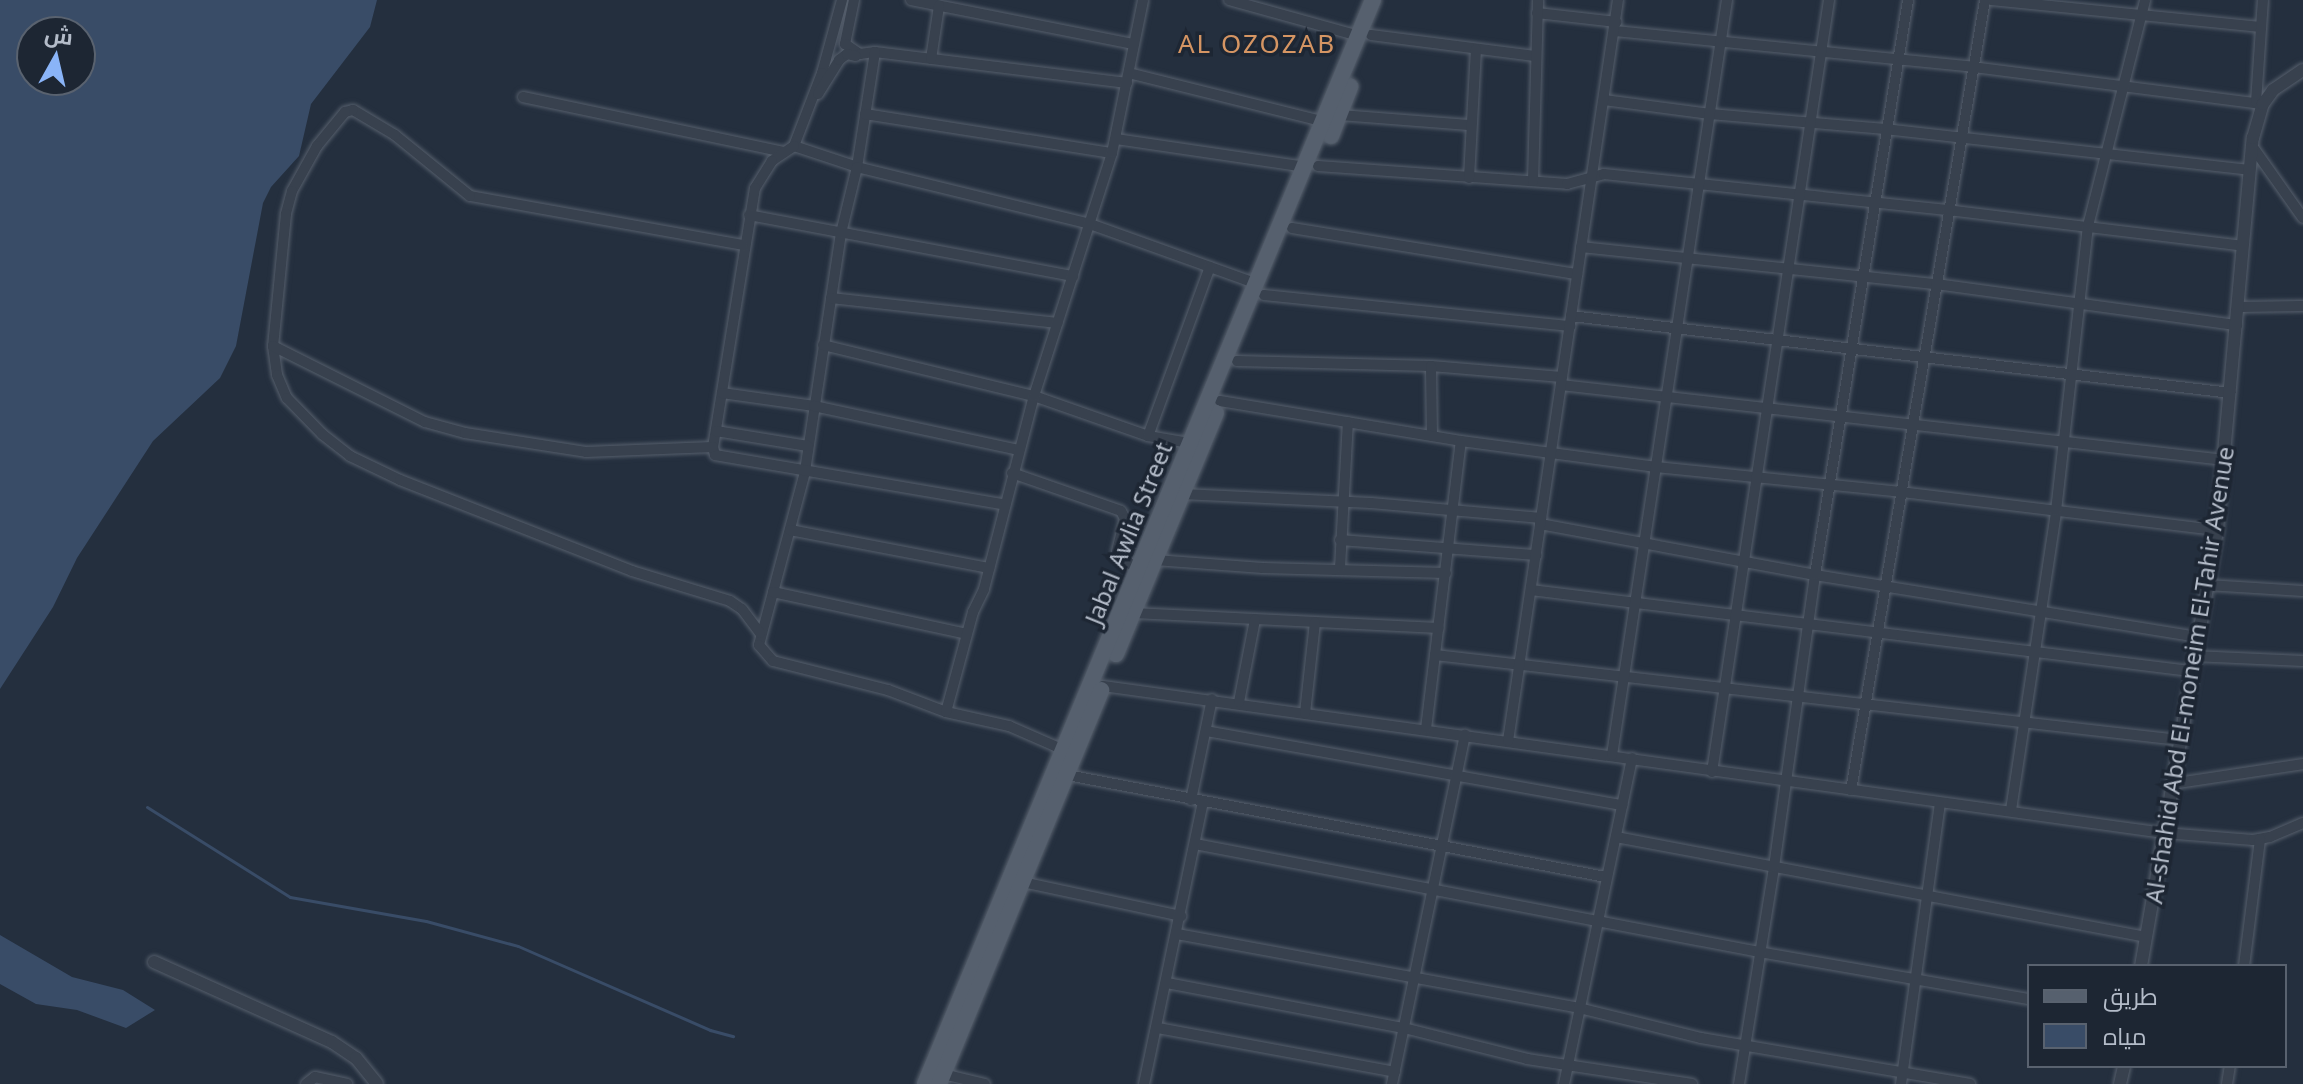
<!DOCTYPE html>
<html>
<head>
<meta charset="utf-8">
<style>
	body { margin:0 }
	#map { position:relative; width:2303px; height:1084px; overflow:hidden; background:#242f3e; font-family:"Noto Sans",Cairo,sans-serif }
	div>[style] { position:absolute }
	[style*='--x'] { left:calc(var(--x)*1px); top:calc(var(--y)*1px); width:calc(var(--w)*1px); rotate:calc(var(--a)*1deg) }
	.water>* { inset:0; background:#394c67 }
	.stream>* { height:3px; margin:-1.5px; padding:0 1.5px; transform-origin:1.5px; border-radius:1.5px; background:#394c67 }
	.roads { filter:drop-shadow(0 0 2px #565f6c) drop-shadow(0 0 2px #565f6c) }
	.minor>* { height:10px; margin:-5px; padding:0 5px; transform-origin:5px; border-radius:5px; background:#38414e }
	.tertiary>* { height:12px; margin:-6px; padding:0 6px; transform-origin:6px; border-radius:6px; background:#38414e }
	.primary>* { height:16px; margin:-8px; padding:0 8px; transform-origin:8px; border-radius:8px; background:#56606e }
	span { translate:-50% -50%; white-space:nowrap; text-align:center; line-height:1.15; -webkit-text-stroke:7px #1d2633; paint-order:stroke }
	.street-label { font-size:24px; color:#b4bcc9 }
	.neighbourhood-label { font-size:26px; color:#d59563; letter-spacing:2px }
	.legend { position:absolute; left:2027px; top:964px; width:260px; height:104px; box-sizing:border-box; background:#1d2633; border:2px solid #59626f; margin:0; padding:10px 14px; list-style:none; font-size:24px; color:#b4bcc9 }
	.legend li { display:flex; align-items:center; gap:16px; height:40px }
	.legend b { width:40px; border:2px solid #59626f }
	.north { position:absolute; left:16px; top:16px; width:80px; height:80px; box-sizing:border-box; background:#1d2633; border:2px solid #59626f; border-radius:50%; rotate:8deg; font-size:22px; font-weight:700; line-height:32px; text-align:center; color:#b4bcc9 }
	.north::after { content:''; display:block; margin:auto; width:28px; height:36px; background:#8ab4f8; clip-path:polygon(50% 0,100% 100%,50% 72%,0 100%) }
</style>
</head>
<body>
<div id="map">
	<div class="water">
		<i style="clip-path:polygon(evenodd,0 0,377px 0,370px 27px,311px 104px,299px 156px,271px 187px,263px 203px,236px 346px,220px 378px,153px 441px,77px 558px,53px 607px,0 689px,0 0,32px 32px,80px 32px,80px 80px,32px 80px,32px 32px)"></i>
		<i style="clip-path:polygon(0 935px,72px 977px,123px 990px,155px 1010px,126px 1028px,77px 1010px,36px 1004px,0 984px)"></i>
	</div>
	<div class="stream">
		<i style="--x:147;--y:807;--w:169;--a:32.2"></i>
		<i style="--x:290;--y:897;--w:138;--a:10"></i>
		<i style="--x:426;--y:921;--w:95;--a:15.2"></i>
		<i style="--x:518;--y:946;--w:210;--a:23.6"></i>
		<i style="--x:710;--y:1030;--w:24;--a:15"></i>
	</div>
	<div class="roads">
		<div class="minor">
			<i style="--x:842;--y:0;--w:76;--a:105.3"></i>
			<i style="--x:822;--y:73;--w:78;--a:111"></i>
			<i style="--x:794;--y:146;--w:66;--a:18.4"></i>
			<i style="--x:857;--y:167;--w:240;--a:13.7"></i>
			<i style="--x:1090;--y:224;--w:178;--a:19.7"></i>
			<i style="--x:854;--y:0;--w:45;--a:101.6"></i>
			<i style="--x:845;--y:44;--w:18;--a:34"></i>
			<i style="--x:860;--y:54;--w:15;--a:-8"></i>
			<i style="--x:875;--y:52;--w:254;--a:7"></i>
			<i style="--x:911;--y:0;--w:227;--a:11.2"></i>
			<i style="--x:1229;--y:0;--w:135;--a:15.5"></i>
			<i style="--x:1991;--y:0;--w:271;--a:5.7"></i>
			<i style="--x:1537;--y:13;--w:80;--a:6.5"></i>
			<i style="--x:1615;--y:31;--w:360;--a:5.7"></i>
			<i style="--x:1973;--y:67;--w:292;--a:7.3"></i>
			<i style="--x:1371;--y:35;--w:165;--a:7.3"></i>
			<i style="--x:875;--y:52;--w:116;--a:98.9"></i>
			<i style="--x:857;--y:167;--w:68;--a:103.6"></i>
			<i style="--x:841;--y:233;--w:242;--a:98.6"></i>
			<i style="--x:805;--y:472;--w:179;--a:104.9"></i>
			<i style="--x:759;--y:645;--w:21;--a:49"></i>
			<i style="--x:773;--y:661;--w:119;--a:14.2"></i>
			<i style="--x:888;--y:690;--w:62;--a:20.8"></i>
			<i style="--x:946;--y:712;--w:65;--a:12.5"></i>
			<i style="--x:1009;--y:726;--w:60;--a:23.6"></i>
			<i style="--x:931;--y:59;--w:54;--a:-81.4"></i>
			<i style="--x:1129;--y:73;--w:202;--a:14"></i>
			<i style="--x:818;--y:94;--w:40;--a:-58"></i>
			<i style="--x:839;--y:60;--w:10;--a:-37"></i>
			<i style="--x:847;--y:54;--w:9;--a:13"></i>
			<i style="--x:523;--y:97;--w:266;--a:11.9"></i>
			<i style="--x:1604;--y:100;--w:107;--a:7.5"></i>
			<i style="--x:1710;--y:114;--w:176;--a:4.9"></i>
			<i style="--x:1885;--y:129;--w:366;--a:6.4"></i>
			<i style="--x:2256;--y:102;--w:102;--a:-86.1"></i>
			<i style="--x:865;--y:114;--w:250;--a:9"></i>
			<i style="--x:1340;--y:115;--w:129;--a:4.4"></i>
			<i style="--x:1116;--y:139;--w:192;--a:8.4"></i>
			<i style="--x:794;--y:146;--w:27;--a:146"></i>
			<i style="--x:772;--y:161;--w:32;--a:122"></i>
			<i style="--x:755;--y:188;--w:262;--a:99.2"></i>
			<i style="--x:713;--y:447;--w:8;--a:76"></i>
			<i style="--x:715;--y:455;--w:292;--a:9.7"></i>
			<i style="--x:2252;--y:146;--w:88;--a:54.7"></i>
			<i style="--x:1318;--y:166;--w:250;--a:4.1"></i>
			<i style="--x:1567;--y:184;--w:38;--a:-15"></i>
			<i style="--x:1604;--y:174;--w:345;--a:6"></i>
			<i style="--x:1947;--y:210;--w:298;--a:6.9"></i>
			<i style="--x:1469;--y:178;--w:129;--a:-86.9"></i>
			<i style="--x:1533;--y:181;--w:181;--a:-88.4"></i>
			<i style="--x:749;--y:215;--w:330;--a:10.7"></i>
			<i style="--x:1292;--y:228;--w:289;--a:9.2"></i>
			<i style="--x:743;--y:245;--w:277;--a:-169.8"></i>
			<i style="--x:470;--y:196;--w:97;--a:-140.9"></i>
			<i style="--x:395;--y:135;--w:49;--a:-149.2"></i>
			<i style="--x:353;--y:110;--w:8;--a:166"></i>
			<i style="--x:345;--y:112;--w:44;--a:129.5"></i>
			<i style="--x:317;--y:146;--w:51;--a:119.1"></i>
			<i style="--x:292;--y:191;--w:24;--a:105"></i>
			<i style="--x:286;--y:214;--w:133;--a:95.6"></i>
			<i style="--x:273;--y:346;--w:29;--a:82"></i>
			<i style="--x:277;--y:375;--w:25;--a:67"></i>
			<i style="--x:287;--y:398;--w:50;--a:45.8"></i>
			<i style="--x:322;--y:434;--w:36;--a:38"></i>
			<i style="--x:350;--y:456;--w:55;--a:25.6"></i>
			<i style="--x:400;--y:480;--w:249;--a:21.4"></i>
			<i style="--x:632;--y:571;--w:102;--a:17"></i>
			<i style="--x:730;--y:601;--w:14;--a:34"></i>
			<i style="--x:742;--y:609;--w:30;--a:53"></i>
			<i style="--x:1581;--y:247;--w:357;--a:6"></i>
			<i style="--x:1936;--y:284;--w:304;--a:7.8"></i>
			<i style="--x:1264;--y:295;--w:308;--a:5.8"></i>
			<i style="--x:831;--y:298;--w:228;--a:6.3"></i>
			<i style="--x:2238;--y:307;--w:65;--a:-0.9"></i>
			<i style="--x:1571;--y:316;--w:664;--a:6.65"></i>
			<i style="--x:823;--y:345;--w:217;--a:13.6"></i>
			<i style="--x:1034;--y:396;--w:121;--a:19.3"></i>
			<i style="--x:1148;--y:436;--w:43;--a:9.5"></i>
			<i style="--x:273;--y:346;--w:170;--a:26.6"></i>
			<i style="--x:425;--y:422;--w:41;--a:15.4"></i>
			<i style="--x:465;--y:433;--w:122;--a:8.9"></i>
			<i style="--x:586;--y:452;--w:127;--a:-2.3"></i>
			<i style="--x:1237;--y:361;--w:194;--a:1.5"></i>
			<i style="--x:1431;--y:366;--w:131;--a:4.8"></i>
			<i style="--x:1431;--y:366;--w:70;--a:89.2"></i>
			<i style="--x:1561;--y:385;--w:668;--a:6.44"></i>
			<i style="--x:722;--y:393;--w:93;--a:8"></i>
			<i style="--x:814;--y:406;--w:210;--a:12.1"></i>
			<i style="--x:1220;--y:401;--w:244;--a:9.4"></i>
			<i style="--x:1461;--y:441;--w:197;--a:7.6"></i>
			<i style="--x:1656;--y:467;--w:246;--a:5.8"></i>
			<i style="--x:1901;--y:492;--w:318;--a:6.9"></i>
			<i style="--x:716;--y:431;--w:93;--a:9.3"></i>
			<i style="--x:1148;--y:436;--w:180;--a:-69.9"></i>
			<i style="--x:1012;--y:473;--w:115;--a:19.2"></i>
			<i style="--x:1121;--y:511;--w:9;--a:63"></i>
			<i style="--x:1125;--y:519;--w:34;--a:104"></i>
			<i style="--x:1117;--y:552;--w:28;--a:42"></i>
			<i style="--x:1182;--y:494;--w:189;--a:2.7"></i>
			<i style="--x:1371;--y:503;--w:171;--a:5"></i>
			<i style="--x:1540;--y:524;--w:280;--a:10.5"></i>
			<i style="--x:1815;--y:575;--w:387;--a:9.2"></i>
			<i style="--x:790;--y:530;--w:203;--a:10.8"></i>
			<i style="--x:1340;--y:540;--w:197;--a:4.4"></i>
			<i style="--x:1155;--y:560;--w:108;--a:4.2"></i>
			<i style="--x:1263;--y:568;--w:183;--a:1.6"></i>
			<i style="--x:1340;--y:568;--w:146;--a:-86.9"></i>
			<i style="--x:2207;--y:585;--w:96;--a:3.6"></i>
			<i style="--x:1531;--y:590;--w:664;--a:7.01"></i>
			<i style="--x:773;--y:592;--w:198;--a:12.2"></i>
			<i style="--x:1133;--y:613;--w:306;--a:2.8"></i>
			<i style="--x:1435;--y:655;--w:749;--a:6.52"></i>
			<i style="--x:2193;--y:656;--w:110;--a:2.6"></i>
			<i style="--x:1103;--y:686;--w:1071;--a:7.89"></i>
			<i style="--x:2164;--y:833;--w:89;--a:4.5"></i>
			<i style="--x:2253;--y:840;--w:17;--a:-10"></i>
			<i style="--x:2270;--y:837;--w:36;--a:-23"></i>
			<i style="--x:1239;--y:702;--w:84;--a:-79"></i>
			<i style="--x:946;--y:712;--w:104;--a:-74.9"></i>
			<i style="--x:973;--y:612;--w:25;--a:-64"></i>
			<i style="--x:984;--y:589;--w:199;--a:-75.5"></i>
			<i style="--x:1034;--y:396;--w:255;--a:-72.2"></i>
			<i style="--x:1112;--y:153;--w:156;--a:-78.5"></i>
			<i style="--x:1305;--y:713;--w:91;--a:-83.7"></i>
			<i style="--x:1426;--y:729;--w:290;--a:-83.1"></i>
			<i style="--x:1206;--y:731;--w:423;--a:10.1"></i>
			<i style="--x:1508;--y:741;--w:749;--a:-81.56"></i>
			<i style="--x:1612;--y:755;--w:764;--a:-81.34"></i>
			<i style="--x:1712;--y:772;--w:781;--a:-81.38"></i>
			<i style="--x:1067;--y:775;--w:549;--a:10.72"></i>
			<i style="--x:2171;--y:784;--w:134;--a:-8.6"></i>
			<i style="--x:1851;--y:790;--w:801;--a:-80.37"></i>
			<i style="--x:1191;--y:800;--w:103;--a:-78.3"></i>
			<i style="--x:2011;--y:810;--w:302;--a:-81.4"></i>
			<i style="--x:2056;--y:511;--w:287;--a:-83.6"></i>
			<i style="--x:2088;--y:226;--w:233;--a:-75.8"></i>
			<i style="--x:1616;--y:837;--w:539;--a:10.68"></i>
			<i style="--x:1195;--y:844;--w:574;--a:10.84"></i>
			<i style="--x:1759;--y:952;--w:274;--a:9.9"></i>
			<i style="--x:1022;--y:882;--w:163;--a:12.1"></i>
			<i style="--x:1177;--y:934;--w:409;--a:10.4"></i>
			<i style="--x:1579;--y:1008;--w:126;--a:13.8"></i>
			<i style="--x:1701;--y:1038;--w:273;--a:9.7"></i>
			<i style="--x:2244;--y:966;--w:128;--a:-82.8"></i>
			<i style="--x:1167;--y:983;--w:241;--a:10.8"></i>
			<i style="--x:1404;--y:1028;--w:127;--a:14.1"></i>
			<i style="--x:1527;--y:1059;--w:167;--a:8.6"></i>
			<i style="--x:1158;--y:1028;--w:241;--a:10.5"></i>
			<i style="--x:943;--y:1074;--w:43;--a:13.4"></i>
			<i style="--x:306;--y:1084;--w:11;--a:-38"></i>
			<i style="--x:315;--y:1077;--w:33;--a:12"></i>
			<i style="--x:1144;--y:1084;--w:288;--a:-78.2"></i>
			<i style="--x:1392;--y:1084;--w:357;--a:-78.2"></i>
			<i style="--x:1564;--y:1084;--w:333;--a:-78.2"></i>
			<i style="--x:1739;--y:1084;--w:220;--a:-80.8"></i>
			<i style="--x:1774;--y:867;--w:295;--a:-82"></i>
			<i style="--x:1815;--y:575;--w:582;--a:-80.81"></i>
			<i style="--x:1901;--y:1084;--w:284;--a:-82.1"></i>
			<i style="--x:2227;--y:1084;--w:18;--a:-81"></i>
		</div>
		<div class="tertiary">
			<i style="--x:154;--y:962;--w:195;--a:24.2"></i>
			<i style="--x:332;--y:1042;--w:29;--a:34"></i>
			<i style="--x:356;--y:1058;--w:33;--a:51"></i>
			<i style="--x:2141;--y:966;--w:443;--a:-80.1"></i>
			<i style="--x:2217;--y:530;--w:394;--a:-84.8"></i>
			<i style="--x:2253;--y:138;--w:35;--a:-74"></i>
			<i style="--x:2263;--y:104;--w:17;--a:-54"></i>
			<i style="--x:2273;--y:90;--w:36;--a:-34"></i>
			<i style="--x:2120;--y:1084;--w:18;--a:-77"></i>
		</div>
		<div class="primary">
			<i style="--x:1331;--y:136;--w:53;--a:-68.8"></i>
			<i style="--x:1116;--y:654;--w:261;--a:-67.5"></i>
			<i style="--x:925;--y:1084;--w:1173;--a:-67.55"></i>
			<i style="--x:939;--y:1084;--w:426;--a:-67.6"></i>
		</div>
	</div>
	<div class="street-label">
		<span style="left:1128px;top:533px;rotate:-68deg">Jabal Awlia Street</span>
		<span style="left:2189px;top:675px;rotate:-81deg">Al-shahid Abd El-moneim El-Tahir Avenue</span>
	</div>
	<div class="neighbourhood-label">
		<span style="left:1257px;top:44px">AL OZOZAB</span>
	</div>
	<ul class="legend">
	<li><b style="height:10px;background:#56606e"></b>طريق</li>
	<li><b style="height:22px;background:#394c67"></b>مياه</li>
	</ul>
	<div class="north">ش</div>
</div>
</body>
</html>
